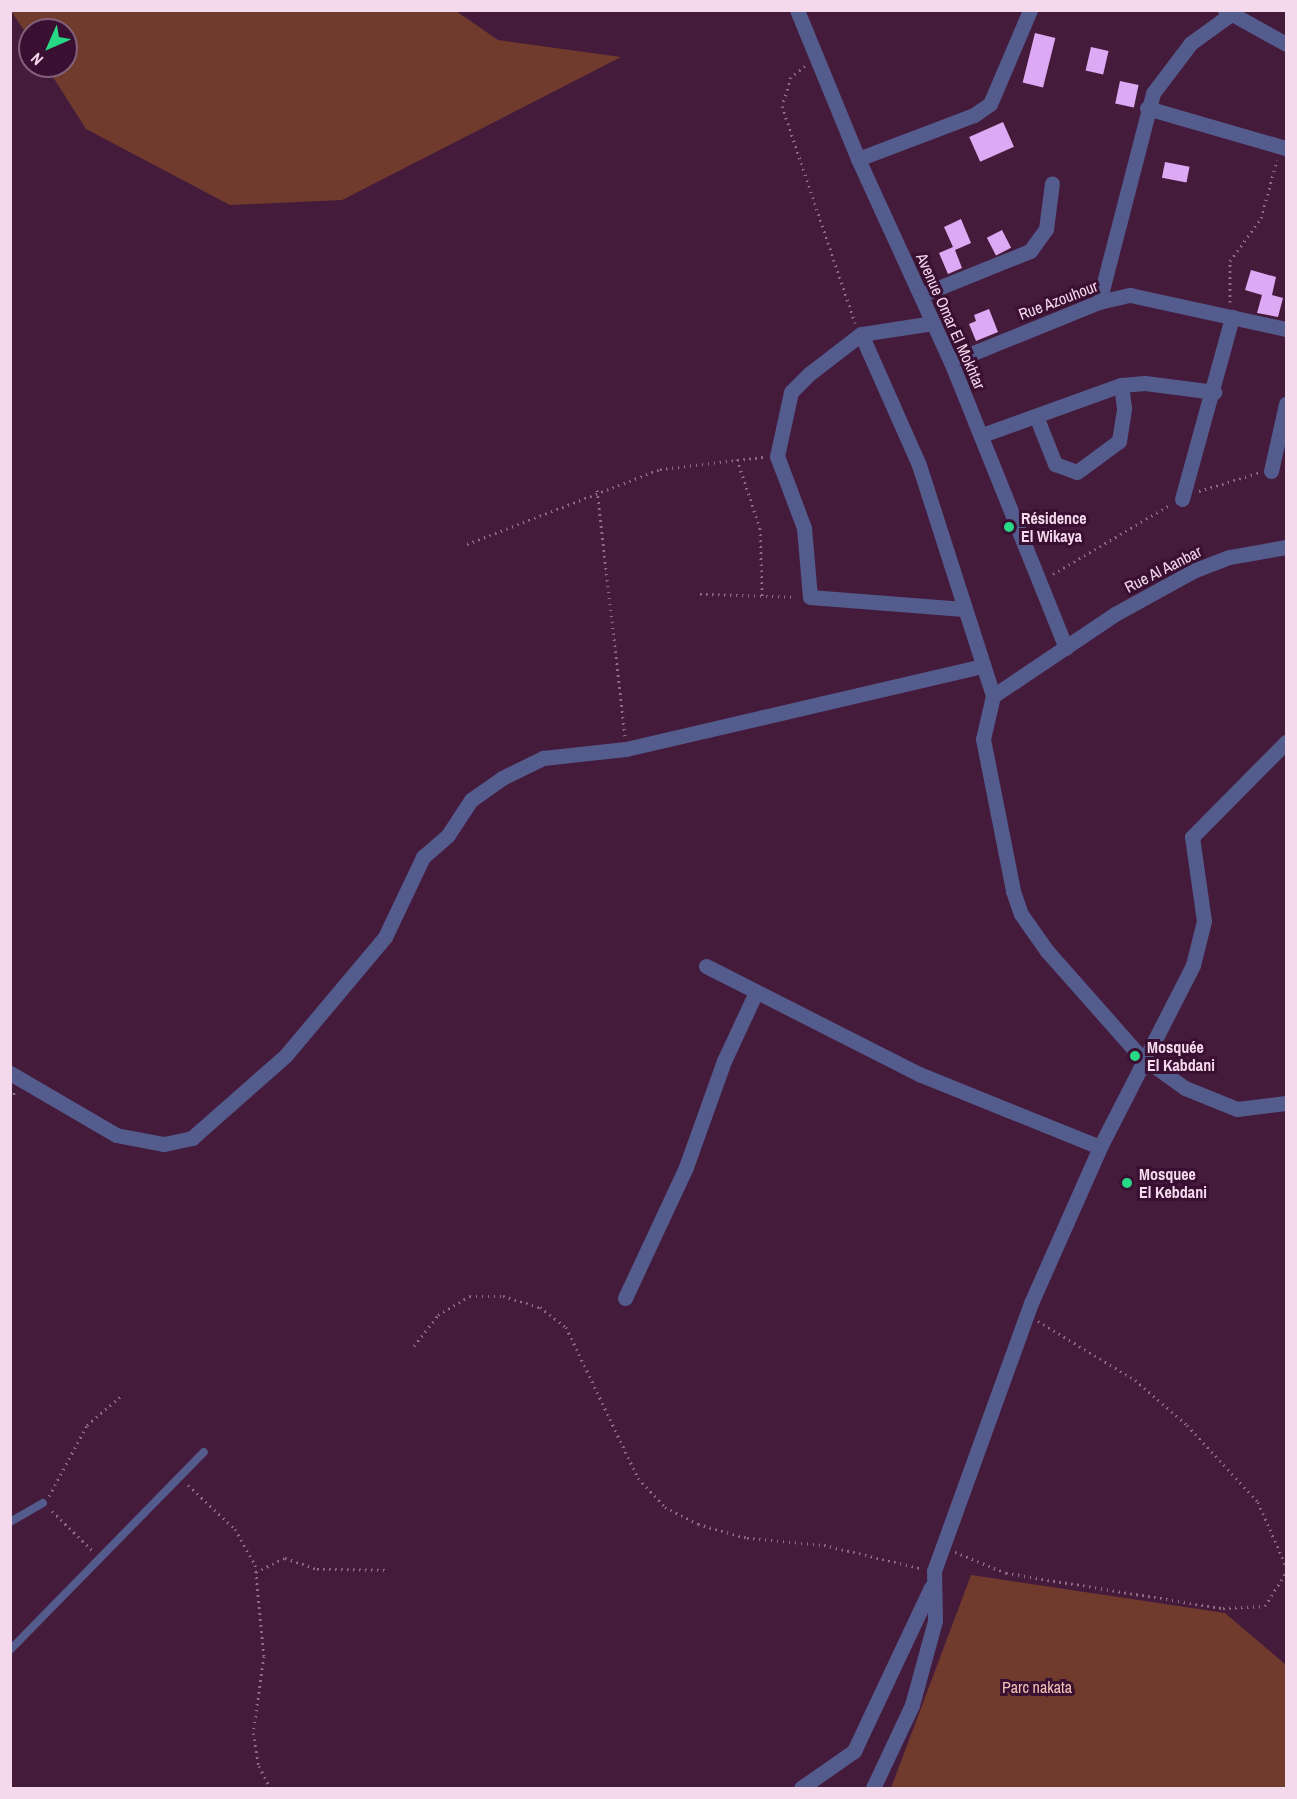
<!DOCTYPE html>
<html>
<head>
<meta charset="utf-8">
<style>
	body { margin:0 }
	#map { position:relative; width:1297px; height:1799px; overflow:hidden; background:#451b3c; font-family:"Archivo Narrow",sans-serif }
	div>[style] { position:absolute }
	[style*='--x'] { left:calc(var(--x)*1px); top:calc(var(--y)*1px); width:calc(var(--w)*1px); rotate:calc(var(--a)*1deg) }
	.green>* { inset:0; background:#703b2d }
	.building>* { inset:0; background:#dea9f4; transform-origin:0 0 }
	.path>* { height:3px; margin-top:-1.5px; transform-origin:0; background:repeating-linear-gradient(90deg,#8e6a85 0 1.5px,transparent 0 6px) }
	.service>* { height:8px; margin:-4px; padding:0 4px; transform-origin:4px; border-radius:4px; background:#545b8d }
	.minor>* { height:15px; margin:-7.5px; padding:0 7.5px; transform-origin:7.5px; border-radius:7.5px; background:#545b8d }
	.dots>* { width:16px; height:16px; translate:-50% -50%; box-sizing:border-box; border:3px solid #3a1032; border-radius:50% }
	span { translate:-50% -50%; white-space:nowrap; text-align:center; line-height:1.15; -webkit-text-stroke:6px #3a1032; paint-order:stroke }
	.street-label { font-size:16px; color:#f4d8ec }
	.poi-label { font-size:16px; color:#f4d8ec; font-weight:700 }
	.left { translate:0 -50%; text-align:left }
	.park-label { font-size:16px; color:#f5c4b6 }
	.frame { position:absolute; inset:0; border:12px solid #f4d8ec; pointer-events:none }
	.north { position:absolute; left:18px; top:18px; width:60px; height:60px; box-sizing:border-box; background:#3a1032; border:2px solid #84607c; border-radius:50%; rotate:225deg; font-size:16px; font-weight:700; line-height:24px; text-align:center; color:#f4d8ec }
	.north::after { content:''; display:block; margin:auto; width:21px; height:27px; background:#27d885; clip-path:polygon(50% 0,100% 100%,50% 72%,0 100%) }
</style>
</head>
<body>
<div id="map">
	<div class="green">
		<i style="clip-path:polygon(11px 11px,456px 11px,498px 40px,621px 57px,342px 200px,230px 205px,86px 129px,46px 66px,66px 66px,66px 30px,30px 30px,30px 39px)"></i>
		<i style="clip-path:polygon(971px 1575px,1225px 1613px,1286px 1665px,1286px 1788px,891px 1788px)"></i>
	</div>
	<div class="building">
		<i style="left:1035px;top:33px;width:21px;height:51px;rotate:14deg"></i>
		<i style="left:1091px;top:47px;width:18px;height:24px;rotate:13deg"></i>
		<i style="left:1120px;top:81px;width:19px;height:23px;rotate:12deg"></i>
		<i style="left:1003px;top:122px;width:27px;height:37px;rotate:66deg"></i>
		<i style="left:1165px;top:162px;width:25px;height:16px;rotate:11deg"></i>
		<i style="clip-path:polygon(961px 219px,971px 243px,955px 250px,962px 268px,948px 274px,939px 253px,953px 247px,944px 227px)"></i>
		<i style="left:1002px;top:230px;width:20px;height:17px;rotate:63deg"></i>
		<i style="clip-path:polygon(1251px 270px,1276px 277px,1272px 295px,1283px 298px,1278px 317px,1257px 313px,1262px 295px,1245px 290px)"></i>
		<i style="clip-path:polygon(989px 309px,998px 332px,976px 341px,969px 324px,976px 321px,974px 315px)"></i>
	</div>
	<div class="path">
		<i style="--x:805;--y:66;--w:18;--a:142"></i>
		<i style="--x:791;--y:77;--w:30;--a:107"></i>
		<i style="--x:782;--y:106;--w:229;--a:71.4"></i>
		<i style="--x:1230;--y:302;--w:41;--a:-90"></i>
		<i style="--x:1230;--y:261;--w:53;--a:-54.2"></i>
		<i style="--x:1261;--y:218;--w:60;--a:-74.6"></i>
		<i style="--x:737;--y:459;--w:73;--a:71.6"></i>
		<i style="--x:760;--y:528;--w:68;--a:88.3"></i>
		<i style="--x:597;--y:490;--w:248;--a:83.5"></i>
		<i style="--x:1199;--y:491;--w:62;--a:-17"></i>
		<i style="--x:467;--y:544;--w:207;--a:-21.2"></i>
		<i style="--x:660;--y:469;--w:105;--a:-6.6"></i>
		<i style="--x:1053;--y:574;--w:134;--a:-30.6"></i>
		<i style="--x:700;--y:594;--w:96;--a:1.8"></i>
		<i style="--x:10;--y:1099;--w:9;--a:-54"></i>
		<i style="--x:1038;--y:1321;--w:114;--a:31.3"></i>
		<i style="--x:1135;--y:1380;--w:69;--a:40.9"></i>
		<i style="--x:1187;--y:1425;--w:105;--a:47.3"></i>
		<i style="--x:1258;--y:1502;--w:70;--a:66.4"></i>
		<i style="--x:414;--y:1346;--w:39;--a:-52"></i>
		<i style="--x:438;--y:1315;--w:37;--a:-31"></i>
		<i style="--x:470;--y:1296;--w:33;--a:0"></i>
		<i style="--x:503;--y:1296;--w:39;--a:17"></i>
		<i style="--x:540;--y:1307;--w:33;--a:38"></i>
		<i style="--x:566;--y:1327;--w:167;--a:64.5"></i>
		<i style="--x:638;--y:1478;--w:40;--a:47"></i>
		<i style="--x:665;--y:1507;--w:37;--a:27"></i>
		<i style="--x:698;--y:1524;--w:51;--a:15.9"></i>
		<i style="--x:747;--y:1538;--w:77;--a:5.2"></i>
		<i style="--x:824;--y:1545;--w:99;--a:13.5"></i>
		<i style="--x:188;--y:1485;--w:64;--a:43.1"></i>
		<i style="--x:235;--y:1529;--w:41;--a:60.9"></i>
		<i style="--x:255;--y:1565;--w:91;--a:84.4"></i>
		<i style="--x:264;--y:1656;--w:78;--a:98.1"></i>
		<i style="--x:253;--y:1733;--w:34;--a:80"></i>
		<i style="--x:259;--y:1766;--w:25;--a:63"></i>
		<i style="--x:49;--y:1496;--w:81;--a:-61.8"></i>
		<i style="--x:87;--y:1425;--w:45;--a:-40.5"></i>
		<i style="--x:52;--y:1511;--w:56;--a:44.3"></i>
		<i style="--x:955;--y:1552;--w:55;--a:22.4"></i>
		<i style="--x:1006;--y:1573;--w:220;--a:9.2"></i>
		<i style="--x:1223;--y:1608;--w:42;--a:-2.7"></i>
		<i style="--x:1265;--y:1606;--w:39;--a:-58"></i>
		<i style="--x:256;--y:1572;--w:32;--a:-26"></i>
		<i style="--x:285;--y:1558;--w:34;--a:19"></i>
		<i style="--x:317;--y:1569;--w:71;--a:0.8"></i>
	</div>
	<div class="service">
		<i style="--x:10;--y:1522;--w:38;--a:-30"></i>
		<i style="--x:10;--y:1650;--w:277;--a:-45.6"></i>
	</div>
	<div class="minor">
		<i style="--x:797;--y:10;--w:161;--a:67.7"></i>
		<i style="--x:858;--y:159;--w:223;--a:65.4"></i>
		<i style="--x:951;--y:362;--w:308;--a:68.1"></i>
		<i style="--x:1225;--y:10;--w:70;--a:29.1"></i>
		<i style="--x:1147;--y:108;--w:145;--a:16.1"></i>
		<i style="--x:858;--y:159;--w:124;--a:-20.8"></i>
		<i style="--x:974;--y:115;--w:19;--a:-35"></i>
		<i style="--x:990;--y:104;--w:102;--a:-66.9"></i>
		<i style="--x:921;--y:295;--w:118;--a:-22"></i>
		<i style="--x:1030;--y:251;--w:27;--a:-54"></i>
		<i style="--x:1046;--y:229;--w:46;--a:-82.6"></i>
		<i style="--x:1099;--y:302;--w:216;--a:-75.5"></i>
		<i style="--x:1153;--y:93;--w:63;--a:-52.8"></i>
		<i style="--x:1191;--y:43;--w:49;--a:-35.9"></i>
		<i style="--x:933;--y:323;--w:73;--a:171.3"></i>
		<i style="--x:861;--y:334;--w:66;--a:142.4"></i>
		<i style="--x:809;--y:374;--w:25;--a:135"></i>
		<i style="--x:791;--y:392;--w:66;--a:102.3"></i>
		<i style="--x:777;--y:456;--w:77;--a:69.4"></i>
		<i style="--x:804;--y:528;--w:69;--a:85"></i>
		<i style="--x:810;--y:597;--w:154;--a:4.5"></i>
		<i style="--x:861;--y:334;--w:143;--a:66.1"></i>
		<i style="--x:919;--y:465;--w:243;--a:72.2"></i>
		<i style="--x:951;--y:362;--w:160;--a:-22.1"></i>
		<i style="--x:1099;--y:302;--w:32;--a:-13"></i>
		<i style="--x:1130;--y:295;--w:160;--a:12.3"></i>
		<i style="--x:1036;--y:416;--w:52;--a:68.4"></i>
		<i style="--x:1055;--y:464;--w:23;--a:20"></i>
		<i style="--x:1077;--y:472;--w:52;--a:-36.4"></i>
		<i style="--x:1119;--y:441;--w:33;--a:-81"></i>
		<i style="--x:1124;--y:408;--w:23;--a:-97"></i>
		<i style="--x:982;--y:435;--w:148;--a:-19.8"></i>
		<i style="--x:1121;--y:385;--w:24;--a:-5"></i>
		<i style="--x:1145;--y:383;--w:70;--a:7.4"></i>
		<i style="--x:1271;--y:471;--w:69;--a:-77.4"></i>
		<i style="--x:1182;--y:499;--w:189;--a:-74.6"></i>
		<i style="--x:1286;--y:547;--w:58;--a:170"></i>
		<i style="--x:1229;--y:557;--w:36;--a:159"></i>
		<i style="--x:1195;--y:570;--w:91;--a:151.2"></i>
		<i style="--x:1115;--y:614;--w:147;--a:146.1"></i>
		<i style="--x:993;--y:696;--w:44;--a:103.1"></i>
		<i style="--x:983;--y:739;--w:155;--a:78.8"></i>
		<i style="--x:1013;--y:891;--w:24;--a:71"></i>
		<i style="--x:1021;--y:914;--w:45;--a:54.9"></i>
		<i style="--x:1047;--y:951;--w:139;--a:48.5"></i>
		<i style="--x:1139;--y:1055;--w:57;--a:35.7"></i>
		<i style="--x:1185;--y:1088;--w:56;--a:22"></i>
		<i style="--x:1237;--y:1109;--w:49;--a:-7"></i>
		<i style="--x:706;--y:966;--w:239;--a:26.9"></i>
		<i style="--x:919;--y:1074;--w:195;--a:22"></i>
		<i style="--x:10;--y:1073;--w:123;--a:30.3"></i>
		<i style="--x:116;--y:1135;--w:49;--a:10.6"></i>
		<i style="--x:164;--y:1144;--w:29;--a:-12"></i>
		<i style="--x:192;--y:1138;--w:125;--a:-41.4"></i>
		<i style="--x:286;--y:1055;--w:154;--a:-50"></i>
		<i style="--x:385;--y:937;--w:89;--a:-64.6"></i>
		<i style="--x:423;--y:857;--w:33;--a:-41"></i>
		<i style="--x:448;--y:835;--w:42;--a:-56.7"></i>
		<i style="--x:471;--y:800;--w:38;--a:-35"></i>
		<i style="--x:502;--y:778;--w:46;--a:-26"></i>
		<i style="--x:543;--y:758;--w:83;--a:-6.2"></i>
		<i style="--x:626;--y:749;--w:367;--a:-13.1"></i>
		<i style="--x:625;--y:1298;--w:145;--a:-65"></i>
		<i style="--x:686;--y:1167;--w:113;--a:-70.3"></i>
		<i style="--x:724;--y:1061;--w:76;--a:-65.1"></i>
		<i style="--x:801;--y:1788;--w:65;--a:-34.9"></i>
		<i style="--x:854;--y:1751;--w:181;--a:-64.8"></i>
		<i style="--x:873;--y:1788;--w:92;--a:-64.8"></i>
		<i style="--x:912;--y:1705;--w:87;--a:-74.7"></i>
		<i style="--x:935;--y:1621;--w:50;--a:-91.1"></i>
		<i style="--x:934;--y:1571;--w:285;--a:-70.1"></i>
		<i style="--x:1031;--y:1303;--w:171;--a:-66.1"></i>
		<i style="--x:1100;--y:1147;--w:204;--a:-62.9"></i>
		<i style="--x:1193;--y:965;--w:45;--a:-76"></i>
		<i style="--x:1204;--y:921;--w:85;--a:-98.1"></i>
		<i style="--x:1192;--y:837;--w:134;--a:-45.3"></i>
	</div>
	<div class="dots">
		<i style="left:1009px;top:527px;background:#27d885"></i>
		<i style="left:1135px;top:1056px;background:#27d885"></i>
		<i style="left:1127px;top:1183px;background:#27d885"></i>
	</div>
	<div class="street-label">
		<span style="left:1058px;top:300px;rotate:-21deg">Rue Azouhour</span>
		<span style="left:951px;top:321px;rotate:66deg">Avenue Omar El Mokhtar</span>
		<span style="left:1163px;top:569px;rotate:-27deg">Rue Al Aanbar</span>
	</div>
	<div class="poi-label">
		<span class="left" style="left:1021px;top:527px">Résidence<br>El Wikaya</span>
		<span class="left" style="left:1147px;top:1056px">Mosquée<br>El Kabdani</span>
		<span class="left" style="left:1139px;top:1183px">Mosquee<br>El Kebdani</span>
	</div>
	<div class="park-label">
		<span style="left:1037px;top:1687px">Parc nakata</span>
	</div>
	<div class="frame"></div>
	<div class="north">N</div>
</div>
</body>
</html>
